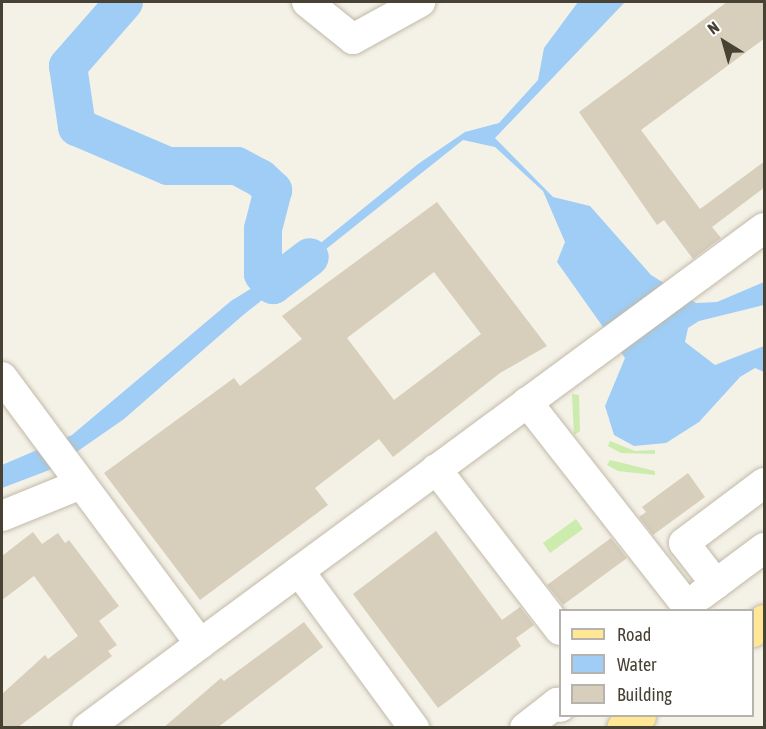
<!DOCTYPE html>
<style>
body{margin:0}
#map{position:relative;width:766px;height:729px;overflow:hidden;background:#f4f1e7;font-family:"Asap Condensed",sans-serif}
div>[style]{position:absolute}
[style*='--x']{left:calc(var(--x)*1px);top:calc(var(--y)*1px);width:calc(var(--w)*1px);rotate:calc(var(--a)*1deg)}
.green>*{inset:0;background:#cbecac}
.water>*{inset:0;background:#9fcdf5}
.river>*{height:38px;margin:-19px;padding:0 19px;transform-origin:19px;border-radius:19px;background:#9fcdf5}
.building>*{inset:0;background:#d7cebb}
.roads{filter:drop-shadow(0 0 2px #c1baa8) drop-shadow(0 0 2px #c1baa8)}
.minor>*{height:30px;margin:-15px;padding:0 15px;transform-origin:15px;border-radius:15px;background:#fff}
.major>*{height:33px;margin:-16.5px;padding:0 16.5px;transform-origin:16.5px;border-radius:16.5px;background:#ffe795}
span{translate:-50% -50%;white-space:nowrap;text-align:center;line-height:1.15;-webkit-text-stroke:5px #fff;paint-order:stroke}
.frame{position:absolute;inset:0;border:3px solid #484235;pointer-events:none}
.legend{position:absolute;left:559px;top:609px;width:195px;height:108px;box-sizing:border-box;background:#fff;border:2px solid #b6b3ae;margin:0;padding:8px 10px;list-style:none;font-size:18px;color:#484235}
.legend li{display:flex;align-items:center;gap:12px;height:30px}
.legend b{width:30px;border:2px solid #b6b3ae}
.north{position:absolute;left:694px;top:12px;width:60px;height:60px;-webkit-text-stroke:4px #fff;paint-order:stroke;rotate:323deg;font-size:16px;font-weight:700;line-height:24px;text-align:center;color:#484235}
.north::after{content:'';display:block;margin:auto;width:21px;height:27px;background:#484235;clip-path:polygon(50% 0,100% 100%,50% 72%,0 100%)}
</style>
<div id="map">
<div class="green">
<div style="clip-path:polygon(572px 394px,579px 395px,580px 431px,574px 435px)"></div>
<div style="clip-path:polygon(610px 441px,635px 451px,655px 450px,655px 454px,621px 453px,608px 446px)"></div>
<div style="clip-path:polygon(610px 460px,655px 471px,655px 475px,618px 471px,607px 465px)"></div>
<div style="clip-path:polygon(576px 519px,583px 529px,550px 553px,543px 543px)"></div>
</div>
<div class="water">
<div style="clip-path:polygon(578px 2px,625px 2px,495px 138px,553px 197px,590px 206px,651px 275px,696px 303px,717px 302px,764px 282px,764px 305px,699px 321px,688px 328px,685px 342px,715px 365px,764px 346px,764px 372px,755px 368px,740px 377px,699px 422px,666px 443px,634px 446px,614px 435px,605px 406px,625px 358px,557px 262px,565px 242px,543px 191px,495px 147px,463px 140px,242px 316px,124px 419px,52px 469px,2px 488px,2px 465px,72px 435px,231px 301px,307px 254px,418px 164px,465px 132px,499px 123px,538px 80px,544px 48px)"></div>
</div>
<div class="river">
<div style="--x:124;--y:2;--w:85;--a:131.2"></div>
<div style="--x:68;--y:66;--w:62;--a:81.6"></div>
<div style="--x:77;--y:127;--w:99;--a:23.2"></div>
<div style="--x:168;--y:166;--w:69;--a:0"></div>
<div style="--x:237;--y:166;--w:26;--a:28"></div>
<div style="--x:260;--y:178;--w:18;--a:43"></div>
<div style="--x:273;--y:190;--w:40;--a:104.4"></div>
<div style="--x:263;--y:229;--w:45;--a:90"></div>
<div style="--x:263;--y:274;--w:15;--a:48"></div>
<div style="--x:273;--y:285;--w:46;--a:-37.1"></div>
</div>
<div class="building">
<div style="clip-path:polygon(727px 2px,765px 2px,765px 38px,641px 130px,700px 209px,765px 161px,765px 187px,712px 227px,721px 238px,693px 259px,664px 220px,657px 225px,579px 112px)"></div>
<div style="clip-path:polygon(evenodd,437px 202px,547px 346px,500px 373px,393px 457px,379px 439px,315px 488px,328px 505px,200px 600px,104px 473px,234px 378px,240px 386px,302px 339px,282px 316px,437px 202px,434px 272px,481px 334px,394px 400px,347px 338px,434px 272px)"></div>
<div style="clip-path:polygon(688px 473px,705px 497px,653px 535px,639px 517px,646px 512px,642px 507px)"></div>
<div style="clip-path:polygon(436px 531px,502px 620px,520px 607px,534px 625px,516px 638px,521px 646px,438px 708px,353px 594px)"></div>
<div style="clip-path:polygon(33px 532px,42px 544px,58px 533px,65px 543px,69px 540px,119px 606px,99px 621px,117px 645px,108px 651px,112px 656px,17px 728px,2px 728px,2px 694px,45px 655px,48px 659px,78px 636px,34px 576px,2px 600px,2px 556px)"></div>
<div style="clip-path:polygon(611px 538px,627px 558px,563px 605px,547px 585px)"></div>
<div style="clip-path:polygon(304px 622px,323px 647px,217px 728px,163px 728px,221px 678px,224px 681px)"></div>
</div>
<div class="roads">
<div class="minor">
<div style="--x:307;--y:2;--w:59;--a:38.8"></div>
<div style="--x:353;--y:39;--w:77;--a:-28.9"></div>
<div style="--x:2;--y:377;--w:332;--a:53.4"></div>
<div style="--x:200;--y:644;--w:701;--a:-36.41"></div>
<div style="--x:527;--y:402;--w:264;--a:51.9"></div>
<div style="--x:436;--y:469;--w:203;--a:52.4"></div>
<div style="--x:2;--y:516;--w:85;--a:-22.1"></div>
<div style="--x:299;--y:571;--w:195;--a:53.8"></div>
<div style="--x:716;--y:584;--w:52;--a:-128"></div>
<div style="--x:684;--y:543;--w:100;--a:-36.9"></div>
<div style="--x:701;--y:595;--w:79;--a:-36.7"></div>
<div style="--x:87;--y:728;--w:141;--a:-36.6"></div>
<div style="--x:525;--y:728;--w:41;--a:-38"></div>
<div style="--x:557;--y:703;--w:5;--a:53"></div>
</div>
<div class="major">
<div style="--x:752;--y:630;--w:15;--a:-37"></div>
<div style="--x:623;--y:728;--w:20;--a:-37"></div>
</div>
</div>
<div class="frame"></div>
<ul class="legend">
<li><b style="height:8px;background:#ffe795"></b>Road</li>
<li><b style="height:16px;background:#9fcdf5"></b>Water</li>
<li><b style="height:16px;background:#d7cebb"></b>Building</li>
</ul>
<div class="north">N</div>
</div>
